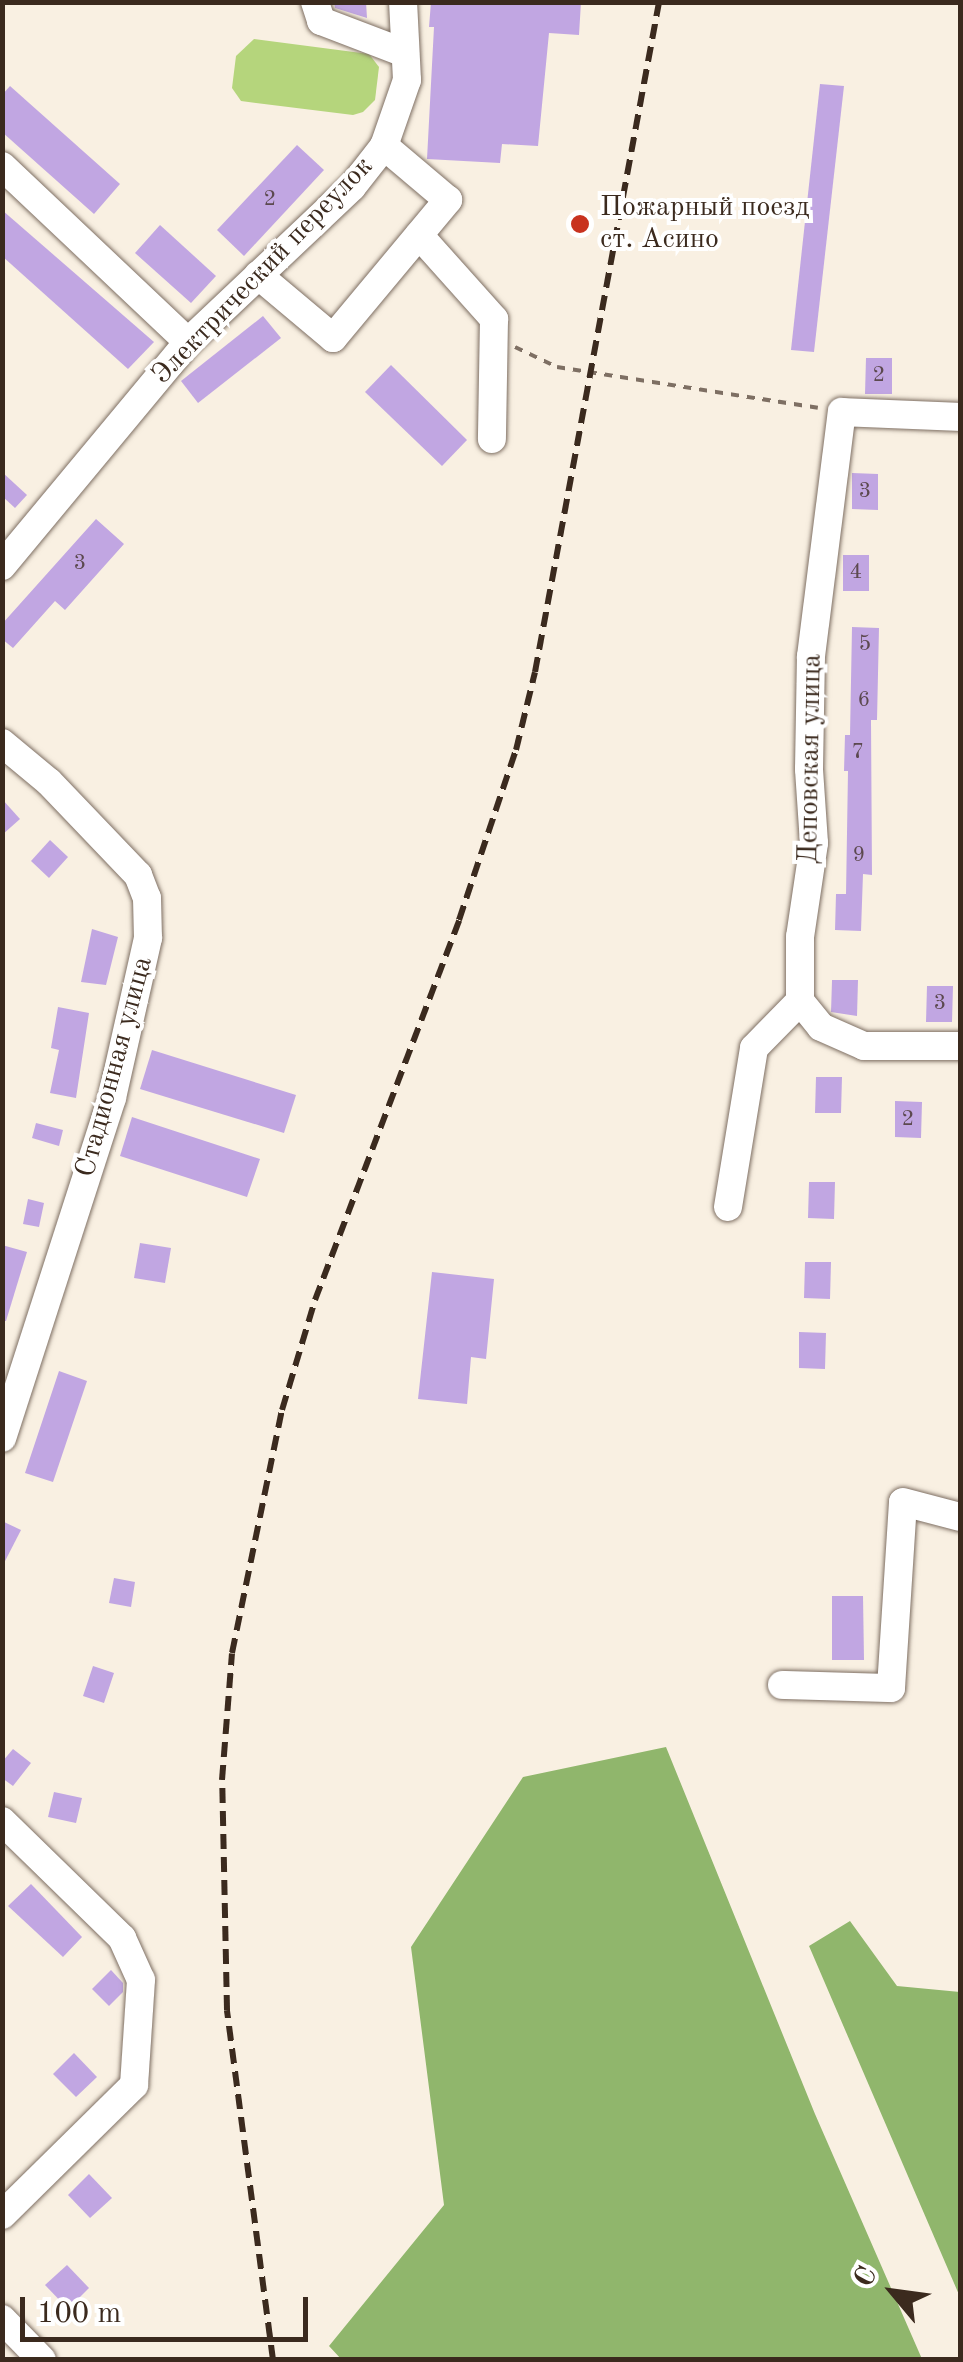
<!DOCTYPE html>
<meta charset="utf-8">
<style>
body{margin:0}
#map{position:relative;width:963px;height:2362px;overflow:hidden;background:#f9f0e2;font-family:"Old Standard TT",serif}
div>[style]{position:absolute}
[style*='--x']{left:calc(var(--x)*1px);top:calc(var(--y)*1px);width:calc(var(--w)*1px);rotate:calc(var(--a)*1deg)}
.green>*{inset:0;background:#b5d57c}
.forest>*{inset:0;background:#90b66c}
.building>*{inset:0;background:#c1a6e2}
.path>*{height:4px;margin-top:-2px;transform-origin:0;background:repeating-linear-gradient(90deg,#7e6f63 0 8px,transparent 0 16px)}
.roads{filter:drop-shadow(0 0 2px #7e6f63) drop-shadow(0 0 2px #7e6f63)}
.minor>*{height:28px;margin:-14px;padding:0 14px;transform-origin:14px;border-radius:14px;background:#fff}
.rail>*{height:6px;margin-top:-3px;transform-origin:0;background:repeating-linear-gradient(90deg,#3b2a1e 0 15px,transparent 0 23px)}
.dots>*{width:28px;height:28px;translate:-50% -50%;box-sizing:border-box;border:5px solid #fff;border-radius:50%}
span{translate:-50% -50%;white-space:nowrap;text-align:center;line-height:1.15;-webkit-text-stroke:8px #fff;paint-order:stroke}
.number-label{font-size:22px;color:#5c494f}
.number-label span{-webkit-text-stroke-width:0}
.poi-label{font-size:28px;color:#3b2a1e}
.left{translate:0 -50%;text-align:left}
.street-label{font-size:28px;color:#3b2a1e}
.frame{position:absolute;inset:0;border:5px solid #3b2a1e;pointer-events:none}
.north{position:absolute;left:843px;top:2242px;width:100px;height:100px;-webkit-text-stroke:8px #fff;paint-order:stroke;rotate:299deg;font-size:28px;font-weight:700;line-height:40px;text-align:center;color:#3b2a1e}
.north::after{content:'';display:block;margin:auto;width:35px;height:45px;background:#3b2a1e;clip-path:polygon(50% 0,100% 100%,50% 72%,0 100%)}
.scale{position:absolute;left:20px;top:2297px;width:288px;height:45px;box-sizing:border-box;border:5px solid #3b2a1e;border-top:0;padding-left:12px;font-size:30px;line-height:35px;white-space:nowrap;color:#3b2a1e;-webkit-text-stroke:8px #fff;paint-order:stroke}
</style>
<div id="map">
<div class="green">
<div style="clip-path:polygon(254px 39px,369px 54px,379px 67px,375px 100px,363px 112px,353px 115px,241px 101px,232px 88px,236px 56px)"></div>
</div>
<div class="forest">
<div style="clip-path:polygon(666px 1747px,815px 2114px,922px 2359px,341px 2359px,329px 2346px,444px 2205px,411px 1947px,523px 1777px)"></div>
<div style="clip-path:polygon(850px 1921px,897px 1986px,960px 1992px,960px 2297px,809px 1946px)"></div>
</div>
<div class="building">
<div style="clip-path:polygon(334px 2px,366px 2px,367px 18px,335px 8px)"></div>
<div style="clip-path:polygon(431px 2px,581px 2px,579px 35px,549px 33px,538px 146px,502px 144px,500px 163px,427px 159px,434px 27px,429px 27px)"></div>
<div style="clip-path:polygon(820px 84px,844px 86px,814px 352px,791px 350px)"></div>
<div style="clip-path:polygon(10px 86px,120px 184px,94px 214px,2px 132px,2px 95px)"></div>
<div style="clip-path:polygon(297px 145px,324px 170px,244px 256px,217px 230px)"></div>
<div style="clip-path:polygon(2px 210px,154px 342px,128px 369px,2px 256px)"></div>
<div style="clip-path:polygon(160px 225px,216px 276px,191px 303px,135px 253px)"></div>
<div style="clip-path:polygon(263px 316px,281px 338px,198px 403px,181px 381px)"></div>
<div style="clip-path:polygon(866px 358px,892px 358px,892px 394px,865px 394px)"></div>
<div style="clip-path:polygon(391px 365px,467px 440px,442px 466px,365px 392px)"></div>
<div style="clip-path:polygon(2px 472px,27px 495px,15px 508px,2px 496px)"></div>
<div style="clip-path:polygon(852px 473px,878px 474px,878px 510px,852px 509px)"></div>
<div style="clip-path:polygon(96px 519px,124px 544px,65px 610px,55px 601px,13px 648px,2px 639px,2px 624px)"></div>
<div style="clip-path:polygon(843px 555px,869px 555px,869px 591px,843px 591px)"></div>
<div style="clip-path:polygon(852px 627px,879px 628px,877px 720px,871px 720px,872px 875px,863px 874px,861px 931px,835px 930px,836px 894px,846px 894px,848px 771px,844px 771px,845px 735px,850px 735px)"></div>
<div style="clip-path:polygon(2px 799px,20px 819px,2px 835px)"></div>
<div style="clip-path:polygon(50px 840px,68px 857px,49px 878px,31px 861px)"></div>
<div style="clip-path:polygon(92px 929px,118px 937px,106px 985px,81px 982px)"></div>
<div style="clip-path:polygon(832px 980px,858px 980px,857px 1016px,831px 1012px)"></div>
<div style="clip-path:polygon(927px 986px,953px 986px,952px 1022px,926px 1022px)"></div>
<div style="clip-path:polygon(58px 1007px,89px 1013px,76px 1098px,50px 1093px,59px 1050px,51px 1048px)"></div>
<div style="clip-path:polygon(152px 1050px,296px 1095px,284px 1133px,140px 1089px)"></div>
<div style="clip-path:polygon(816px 1077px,842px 1077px,841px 1113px,815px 1113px)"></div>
<div style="clip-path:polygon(895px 1101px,922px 1102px,921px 1138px,895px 1137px)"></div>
<div style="clip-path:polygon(132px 1117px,260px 1159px,247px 1197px,120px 1156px)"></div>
<div style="clip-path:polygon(36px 1123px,63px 1130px,59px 1146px,32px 1138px)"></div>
<div style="clip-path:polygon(809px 1182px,835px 1182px,834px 1219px,808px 1218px)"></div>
<div style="clip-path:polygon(28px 1199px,44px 1203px,39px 1227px,23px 1224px)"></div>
<div style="clip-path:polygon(140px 1243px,171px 1248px,165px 1283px,134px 1278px)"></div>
<div style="clip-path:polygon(2px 1245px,27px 1252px,6px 1321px,2px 1321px)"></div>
<div style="clip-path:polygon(805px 1262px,831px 1262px,830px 1299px,804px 1298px)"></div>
<div style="clip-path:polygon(432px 1272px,494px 1279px,486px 1359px,471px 1357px,467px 1404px,418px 1399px)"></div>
<div style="clip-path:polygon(799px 1332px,826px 1333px,825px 1369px,799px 1368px)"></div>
<div style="clip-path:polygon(59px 1371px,87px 1381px,53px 1482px,25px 1473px)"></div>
<div style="clip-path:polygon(2px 1521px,21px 1530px,2px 1567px)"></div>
<div style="clip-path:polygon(114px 1578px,135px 1582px,131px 1607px,109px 1603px)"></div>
<div style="clip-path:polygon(832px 1596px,863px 1596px,864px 1660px,832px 1660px)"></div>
<div style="clip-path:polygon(93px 1666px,114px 1673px,104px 1703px,83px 1696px)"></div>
<div style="clip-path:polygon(13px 1749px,31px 1763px,13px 1786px,2px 1778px,2px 1762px)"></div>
<div style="clip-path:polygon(54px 1792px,82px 1798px,76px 1823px,48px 1817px)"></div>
<div style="clip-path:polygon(31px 1884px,82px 1937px,63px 1957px,8px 1906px)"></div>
<div style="clip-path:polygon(111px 1970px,123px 1983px,123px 1992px,109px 2006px,92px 1989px)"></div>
<div style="clip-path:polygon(74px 2053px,97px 2077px,76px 2097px,53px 2074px)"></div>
<div style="clip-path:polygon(89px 2174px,112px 2198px,90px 2218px,68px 2195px)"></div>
<div style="clip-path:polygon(67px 2265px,89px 2288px,68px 2309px,45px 2285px)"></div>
</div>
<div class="path">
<div style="--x:515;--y:347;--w:47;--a:25.5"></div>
<div style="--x:557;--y:367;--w:264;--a:8.9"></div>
</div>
<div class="roads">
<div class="minor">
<div style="--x:315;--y:2;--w:20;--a:72"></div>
<div style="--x:321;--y:21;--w:90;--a:20.9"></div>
<div style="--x:2;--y:166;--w:256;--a:43.4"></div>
<div style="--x:419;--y:235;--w:113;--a:48.2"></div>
<div style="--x:494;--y:319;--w:120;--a:91"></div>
<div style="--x:258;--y:275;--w:98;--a:40"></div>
<div style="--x:333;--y:338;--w:180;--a:-50.2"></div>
<div style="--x:448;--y:200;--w:84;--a:-139.8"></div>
<div style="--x:2;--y:566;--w:291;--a:-50.3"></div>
<div style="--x:188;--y:342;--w:226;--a:-43.4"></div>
<div style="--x:352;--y:187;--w:52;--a:-52"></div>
<div style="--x:384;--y:146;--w:70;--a:-70.8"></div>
<div style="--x:407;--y:80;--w:78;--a:-92.9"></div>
<div style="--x:2;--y:743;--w:61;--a:39.7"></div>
<div style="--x:49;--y:782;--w:129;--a:46.3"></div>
<div style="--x:138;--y:875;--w:25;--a:69"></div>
<div style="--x:147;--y:898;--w:40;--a:88.6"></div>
<div style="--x:148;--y:938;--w:164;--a:102.7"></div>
<div style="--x:112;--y:1098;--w:357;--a:107.9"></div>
<div style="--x:800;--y:1001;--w:33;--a:51"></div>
<div style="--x:821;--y:1027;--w:47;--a:23.8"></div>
<div style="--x:864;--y:1046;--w:96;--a:0"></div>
<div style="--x:728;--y:1207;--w:161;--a:-80.7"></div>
<div style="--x:754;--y:1048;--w:66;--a:-45.6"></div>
<div style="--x:800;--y:1001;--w:64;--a:-90"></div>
<div style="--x:800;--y:937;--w:95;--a:-81.5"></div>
<div style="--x:814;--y:843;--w:74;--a:-93.9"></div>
<div style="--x:809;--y:769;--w:113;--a:-89"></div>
<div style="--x:811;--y:656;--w:246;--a:-82.8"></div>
<div style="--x:842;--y:412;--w:118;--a:2.4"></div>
<div style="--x:782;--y:1685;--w:109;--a:1.6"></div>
<div style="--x:891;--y:1688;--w:186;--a:-86.3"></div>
<div style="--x:903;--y:1502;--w:59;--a:14.7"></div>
<div style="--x:2;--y:1821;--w:168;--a:44.3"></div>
<div style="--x:122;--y:1938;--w:46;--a:65.7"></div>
<div style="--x:141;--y:1980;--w:105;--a:93.8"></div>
<div style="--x:134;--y:2085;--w:185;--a:135.4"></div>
<div style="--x:2;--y:2319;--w:57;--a:45.7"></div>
</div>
</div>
<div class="rail">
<div style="--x:273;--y:2360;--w:353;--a:-97.5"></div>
<div style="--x:227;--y:2010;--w:230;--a:-91.2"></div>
<div style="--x:222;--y:1780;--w:127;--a:-85.5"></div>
<div style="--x:232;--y:1653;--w:248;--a:-78.4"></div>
<div style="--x:282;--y:1410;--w:115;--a:-73.3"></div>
<div style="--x:315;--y:1300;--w:406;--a:-69.2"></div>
<div style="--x:459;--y:920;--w:179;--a:-71.5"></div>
<div style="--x:516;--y:750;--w:80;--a:-76.3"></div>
<div style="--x:535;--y:672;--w:681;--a:-79.51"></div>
</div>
<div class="dots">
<div style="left:580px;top:224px;background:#c8321e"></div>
</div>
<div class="number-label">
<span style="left:270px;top:200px">2</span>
<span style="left:879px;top:376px">2</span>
<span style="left:865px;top:492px">3</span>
<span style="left:80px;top:564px">3</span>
<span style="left:856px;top:573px">4</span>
<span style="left:865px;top:645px">5</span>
<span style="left:864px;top:701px">6</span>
<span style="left:858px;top:753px">7</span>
<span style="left:859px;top:856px">9</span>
<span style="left:940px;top:1004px">3</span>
<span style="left:908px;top:1120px">2</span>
</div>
<div class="poi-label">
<span class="left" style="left:600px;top:224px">Пожарный поезд<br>ст. Асино</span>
</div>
<div class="street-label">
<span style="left:263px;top:271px;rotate:-46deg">Электрический переулок</span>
<span style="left:811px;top:759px;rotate:-89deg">Деповская улица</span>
<span style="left:115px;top:1067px;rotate:-75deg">Стадионная улица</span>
</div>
<div class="frame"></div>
<div class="north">С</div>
<div class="scale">100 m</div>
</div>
